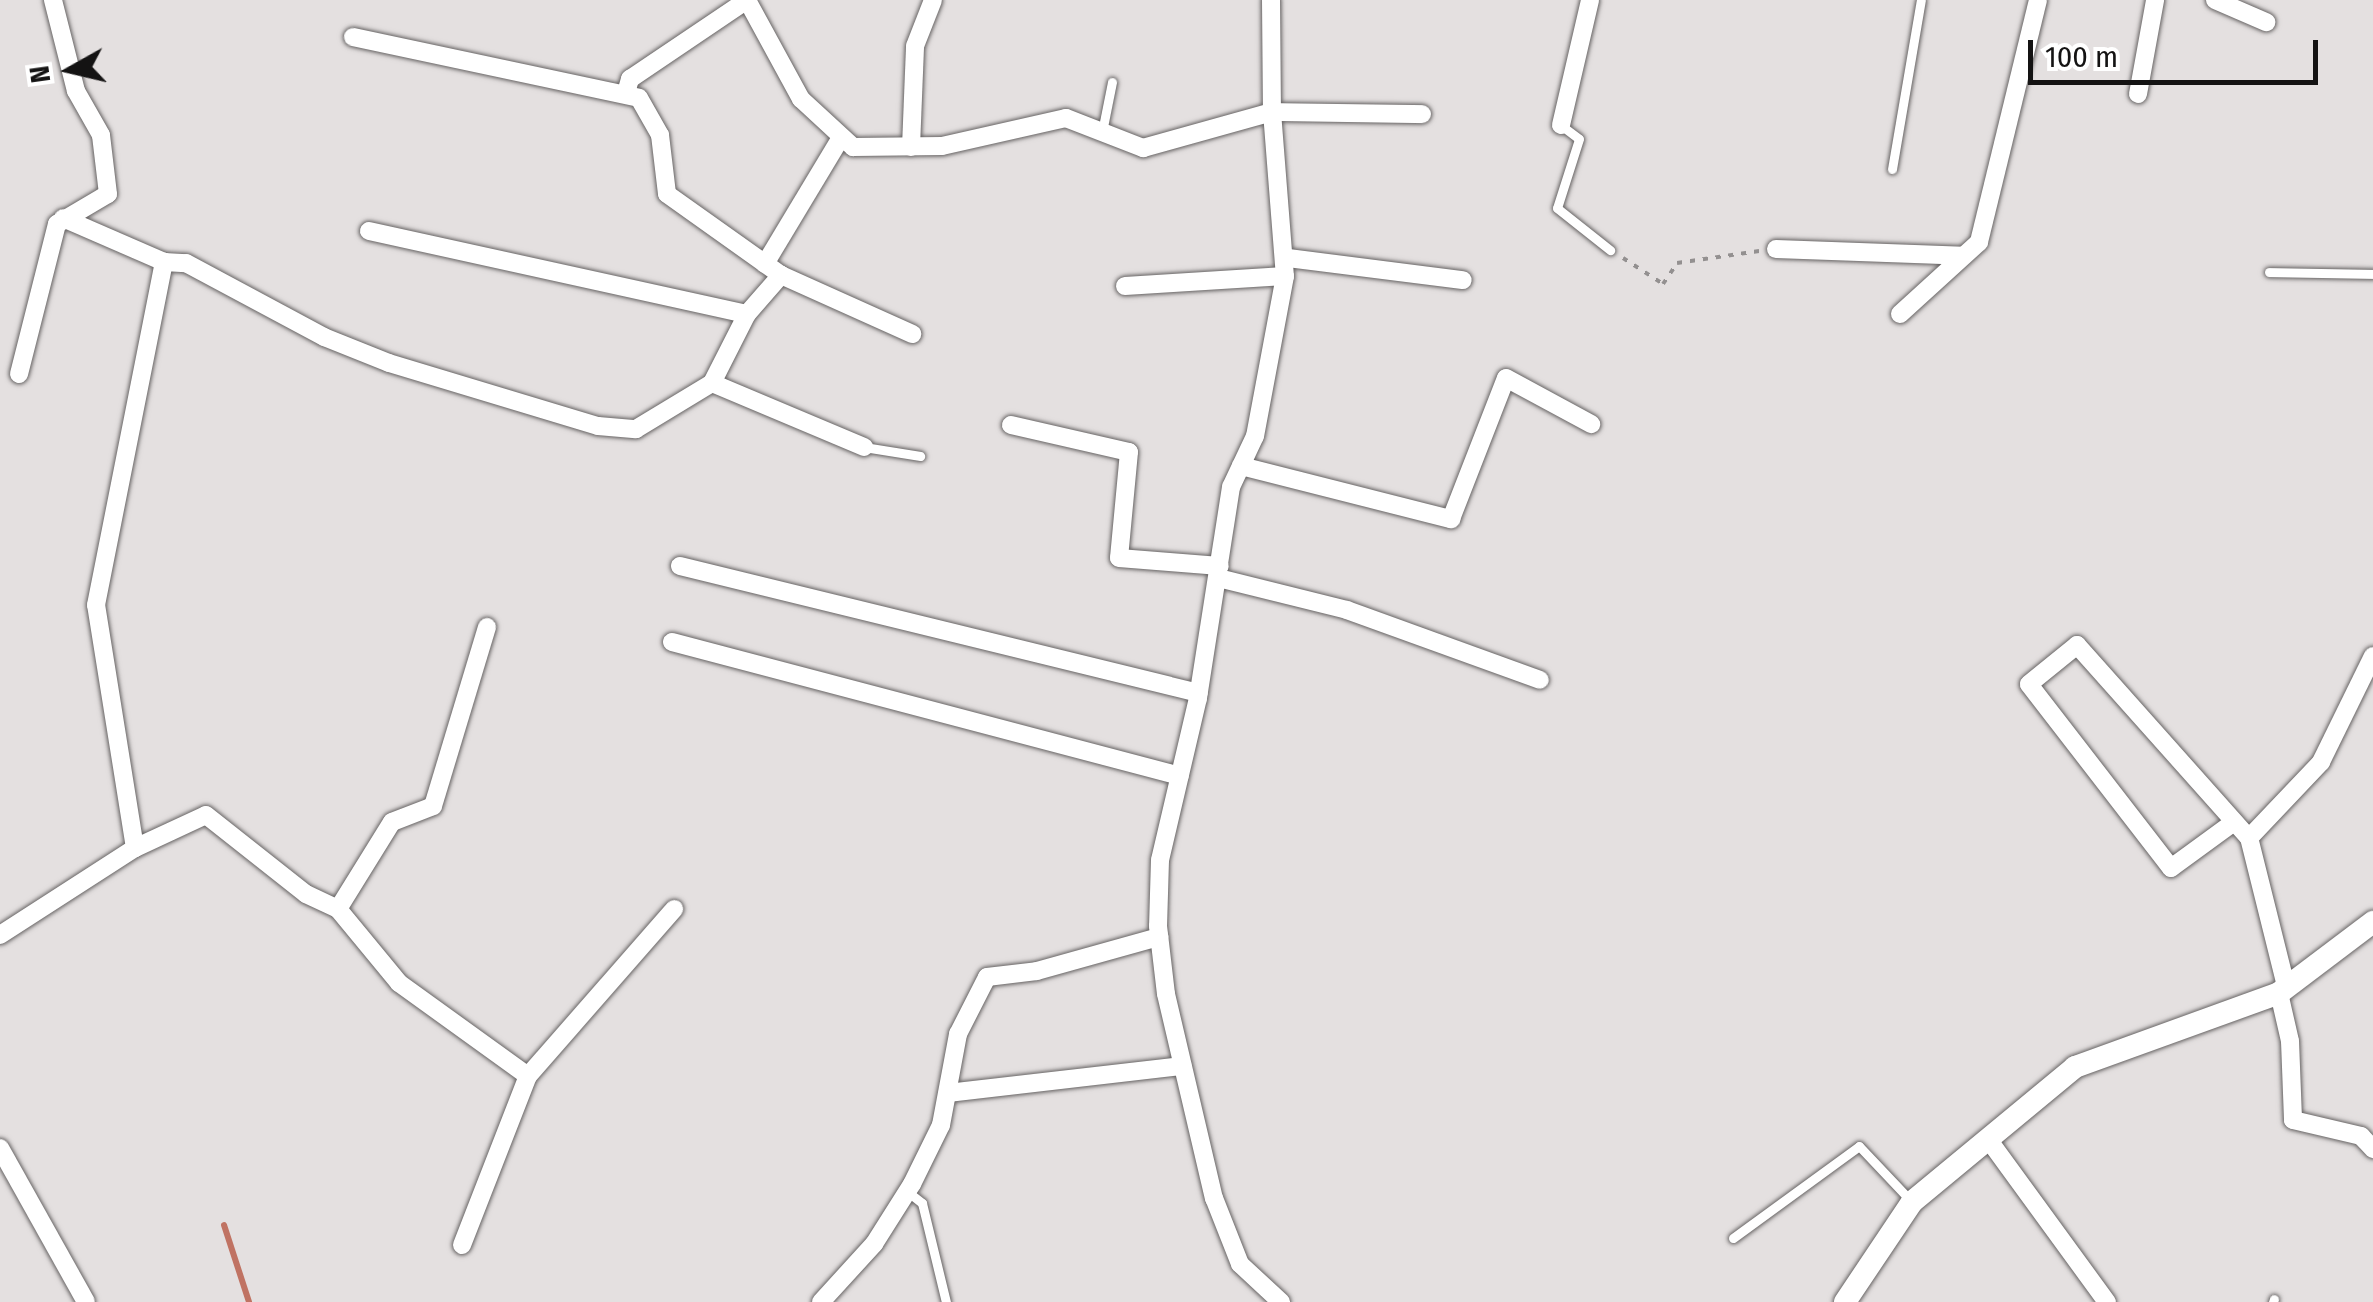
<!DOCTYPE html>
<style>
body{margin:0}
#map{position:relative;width:2373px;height:1302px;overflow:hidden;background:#e4e0e0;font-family:"Fira Sans Condensed",sans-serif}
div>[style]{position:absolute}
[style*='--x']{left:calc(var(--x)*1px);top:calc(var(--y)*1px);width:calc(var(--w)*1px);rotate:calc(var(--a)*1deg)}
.stream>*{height:6px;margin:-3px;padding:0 3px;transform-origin:3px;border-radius:3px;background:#c07363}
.path>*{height:4px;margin-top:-2px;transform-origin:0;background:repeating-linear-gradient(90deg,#939090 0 5px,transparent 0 13px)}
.roads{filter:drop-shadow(0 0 2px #666363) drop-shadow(0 0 2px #666363)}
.service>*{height:9px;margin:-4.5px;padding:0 4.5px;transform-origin:4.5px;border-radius:4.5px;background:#fff}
.minor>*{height:18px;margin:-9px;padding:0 9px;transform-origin:9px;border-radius:9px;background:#fff}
.tertiary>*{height:22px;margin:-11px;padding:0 11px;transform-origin:11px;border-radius:11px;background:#fff}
span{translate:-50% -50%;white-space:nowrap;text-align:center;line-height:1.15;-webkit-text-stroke:8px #fff;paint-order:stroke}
.north{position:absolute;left:20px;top:20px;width:100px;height:100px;-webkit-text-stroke:8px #fff;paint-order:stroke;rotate:262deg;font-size:28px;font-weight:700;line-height:40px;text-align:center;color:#141313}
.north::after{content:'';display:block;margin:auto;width:35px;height:45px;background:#141313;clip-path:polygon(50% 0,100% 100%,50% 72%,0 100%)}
.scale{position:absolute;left:2028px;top:40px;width:290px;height:45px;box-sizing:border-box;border:5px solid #141313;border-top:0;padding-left:12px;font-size:30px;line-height:35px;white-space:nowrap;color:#141313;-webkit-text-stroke:8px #fff;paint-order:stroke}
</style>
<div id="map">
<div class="stream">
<div style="--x:224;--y:1225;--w:81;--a:72"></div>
</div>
<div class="path">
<div style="--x:1623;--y:258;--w:48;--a:33"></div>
<div style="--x:1663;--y:284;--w:25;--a:-56"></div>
<div style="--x:1677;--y:263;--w:83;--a:-8.3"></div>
</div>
<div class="roads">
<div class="service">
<div style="--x:1562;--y:126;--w:21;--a:37"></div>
<div style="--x:1579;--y:139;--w:72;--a:107.7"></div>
<div style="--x:1557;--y:208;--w:68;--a:38.4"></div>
<div style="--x:1102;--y:132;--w:51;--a:-78.7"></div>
<div style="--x:1892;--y:169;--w:171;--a:-80.3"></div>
<div style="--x:2269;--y:272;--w:104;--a:1.1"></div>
<div style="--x:864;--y:447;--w:57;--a:9.1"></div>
<div style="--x:908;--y:1192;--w:18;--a:38"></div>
<div style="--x:922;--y:1203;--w:102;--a:76.4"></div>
<div style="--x:1733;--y:1238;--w:156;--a:-36.1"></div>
<div style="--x:1859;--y:1146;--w:74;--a:46.6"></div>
<div style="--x:2273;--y:1302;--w:3;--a:-72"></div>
</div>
<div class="minor">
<div style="--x:747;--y:0;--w:113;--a:61.4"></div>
<div style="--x:801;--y:99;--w:71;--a:42.7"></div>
<div style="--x:853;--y:147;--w:89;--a:-0.6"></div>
<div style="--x:942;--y:146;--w:127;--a:-12.7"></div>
<div style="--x:1066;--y:118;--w:83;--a:21.3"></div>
<div style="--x:1143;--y:148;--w:134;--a:-15.6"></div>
<div style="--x:1272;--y:112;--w:165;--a:85.5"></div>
<div style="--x:1285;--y:276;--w:163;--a:100.6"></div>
<div style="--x:1255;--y:436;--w:56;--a:115.2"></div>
<div style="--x:1231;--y:487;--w:214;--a:98.9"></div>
<div style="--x:1198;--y:698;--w:166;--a:103.2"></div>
<div style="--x:1160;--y:860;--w:66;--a:91.7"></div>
<div style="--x:1158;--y:926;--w:68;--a:83.3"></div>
<div style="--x:1166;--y:994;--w:210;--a:76.8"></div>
<div style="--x:1214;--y:1198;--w:71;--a:68.5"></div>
<div style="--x:1240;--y:1264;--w:56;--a:42.8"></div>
<div style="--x:1271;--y:0;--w:112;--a:89.5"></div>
<div style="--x:1272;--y:112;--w:150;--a:0.8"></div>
<div style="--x:2215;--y:0;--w:56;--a:23.3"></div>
<div style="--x:353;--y:37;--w:292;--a:12"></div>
<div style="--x:639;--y:98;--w:43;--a:60.4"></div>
<div style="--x:660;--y:135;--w:59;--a:83.2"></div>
<div style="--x:667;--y:194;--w:140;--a:35.4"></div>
<div style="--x:781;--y:275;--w:144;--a:24.2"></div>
<div style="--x:626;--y:93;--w:15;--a:-74"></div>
<div style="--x:630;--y:79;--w:141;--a:-34"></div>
<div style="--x:2138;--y:94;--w:96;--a:-79.7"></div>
<div style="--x:1561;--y:125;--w:128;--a:-76.9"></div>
<div style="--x:911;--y:147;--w:101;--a:-87.7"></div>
<div style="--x:915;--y:46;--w:49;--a:-68.6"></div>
<div style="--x:369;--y:231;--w:387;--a:12.4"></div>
<div style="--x:747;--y:314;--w:52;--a:-48.9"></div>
<div style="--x:1776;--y:249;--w:187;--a:2.1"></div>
<div style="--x:1288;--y:258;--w:176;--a:7.2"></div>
<div style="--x:164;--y:262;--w:22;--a:3"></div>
<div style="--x:186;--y:263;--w:157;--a:28.2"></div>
<div style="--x:324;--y:337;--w:70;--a:21.8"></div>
<div style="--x:389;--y:363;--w:218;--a:16.8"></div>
<div style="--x:598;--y:426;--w:38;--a:5"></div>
<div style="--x:636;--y:429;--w:89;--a:-31.2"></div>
<div style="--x:765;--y:264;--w:146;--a:-59"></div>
<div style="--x:1125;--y:286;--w:160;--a:-3.6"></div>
<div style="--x:747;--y:314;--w:77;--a:116.9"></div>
<div style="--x:712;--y:383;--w:165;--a:22.8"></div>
<div style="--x:1900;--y:314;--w:107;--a:-42.3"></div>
<div style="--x:1979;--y:242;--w:249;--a:-76.3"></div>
<div style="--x:19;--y:374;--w:155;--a:-75.8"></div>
<div style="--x:57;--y:224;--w:59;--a:-30.5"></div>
<div style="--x:108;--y:194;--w:59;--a:-96.8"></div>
<div style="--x:101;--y:135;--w:51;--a:-119.6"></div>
<div style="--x:76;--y:91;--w:94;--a:-104.2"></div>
<div style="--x:1011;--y:425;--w:121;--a:12.9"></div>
<div style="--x:1129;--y:452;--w:106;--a:95.4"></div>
<div style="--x:1119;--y:558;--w:101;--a:4.5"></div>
<div style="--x:1241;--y:466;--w:217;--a:14.2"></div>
<div style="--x:1451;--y:519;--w:151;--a:-68.7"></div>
<div style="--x:1506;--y:378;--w:97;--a:28.4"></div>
<div style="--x:680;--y:566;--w:534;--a:13.75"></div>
<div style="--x:1218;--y:578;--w:133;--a:13.9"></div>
<div style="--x:1347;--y:610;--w:205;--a:19.9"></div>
<div style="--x:672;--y:642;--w:525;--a:14.78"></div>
<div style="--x:2234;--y:822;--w:78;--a:143.9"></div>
<div style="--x:2171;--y:868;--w:232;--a:-127.7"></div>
<div style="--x:2029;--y:684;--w:62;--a:-39.1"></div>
<div style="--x:2077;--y:645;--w:259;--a:48.3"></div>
<div style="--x:135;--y:848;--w:78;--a:-24.9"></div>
<div style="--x:206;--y:815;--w:127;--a:38.3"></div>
<div style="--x:306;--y:894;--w:35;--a:25"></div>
<div style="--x:338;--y:909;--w:96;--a:50.5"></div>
<div style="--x:399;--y:983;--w:159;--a:35.8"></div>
<div style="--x:338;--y:909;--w:102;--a:-58.2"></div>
<div style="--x:392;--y:822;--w:44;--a:-21.3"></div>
<div style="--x:433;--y:806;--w:187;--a:-73.2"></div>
<div style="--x:0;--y:935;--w:161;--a:-32.8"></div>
<div style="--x:135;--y:848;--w:246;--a:-99.1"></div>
<div style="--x:96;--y:605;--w:350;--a:-78.8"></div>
<div style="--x:164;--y:262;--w:110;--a:-156.5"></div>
<div style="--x:2286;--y:986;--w:153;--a:-104"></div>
<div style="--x:2249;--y:838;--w:105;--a:-46.5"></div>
<div style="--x:2321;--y:762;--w:118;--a:-63.9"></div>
<div style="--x:2279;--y:993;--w:49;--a:77.1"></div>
<div style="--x:2290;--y:1041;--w:79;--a:87.8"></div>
<div style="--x:2293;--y:1120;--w:70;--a:13.2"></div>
<div style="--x:2361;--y:1136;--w:18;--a:47"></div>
<div style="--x:948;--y:1093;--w:236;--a:-6.6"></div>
<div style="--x:1988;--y:1139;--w:202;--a:53.9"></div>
<div style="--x:0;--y:1148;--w:176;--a:60.8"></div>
<div style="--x:462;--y:1245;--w:181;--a:-68.7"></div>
<div style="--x:528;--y:1076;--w:222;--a:-48.8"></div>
<div style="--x:821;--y:1302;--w:79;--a:-47.6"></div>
<div style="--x:874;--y:1244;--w:71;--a:-57.7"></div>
<div style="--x:912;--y:1184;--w:66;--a:-63.8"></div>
<div style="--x:941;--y:1125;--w:93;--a:-79.4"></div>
<div style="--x:958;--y:1034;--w:64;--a:-63"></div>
<div style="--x:987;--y:977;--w:50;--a:-6.8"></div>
<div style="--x:1037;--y:971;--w:127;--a:-15.6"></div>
</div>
<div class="tertiary">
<div style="--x:1845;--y:1302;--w:120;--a:-56.2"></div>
<div style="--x:1912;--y:1202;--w:212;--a:-39.6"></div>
<div style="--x:2075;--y:1067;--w:217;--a:-19.9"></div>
<div style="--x:2279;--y:993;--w:118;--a:-37.1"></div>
</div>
</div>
<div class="north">N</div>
<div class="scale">100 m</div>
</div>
